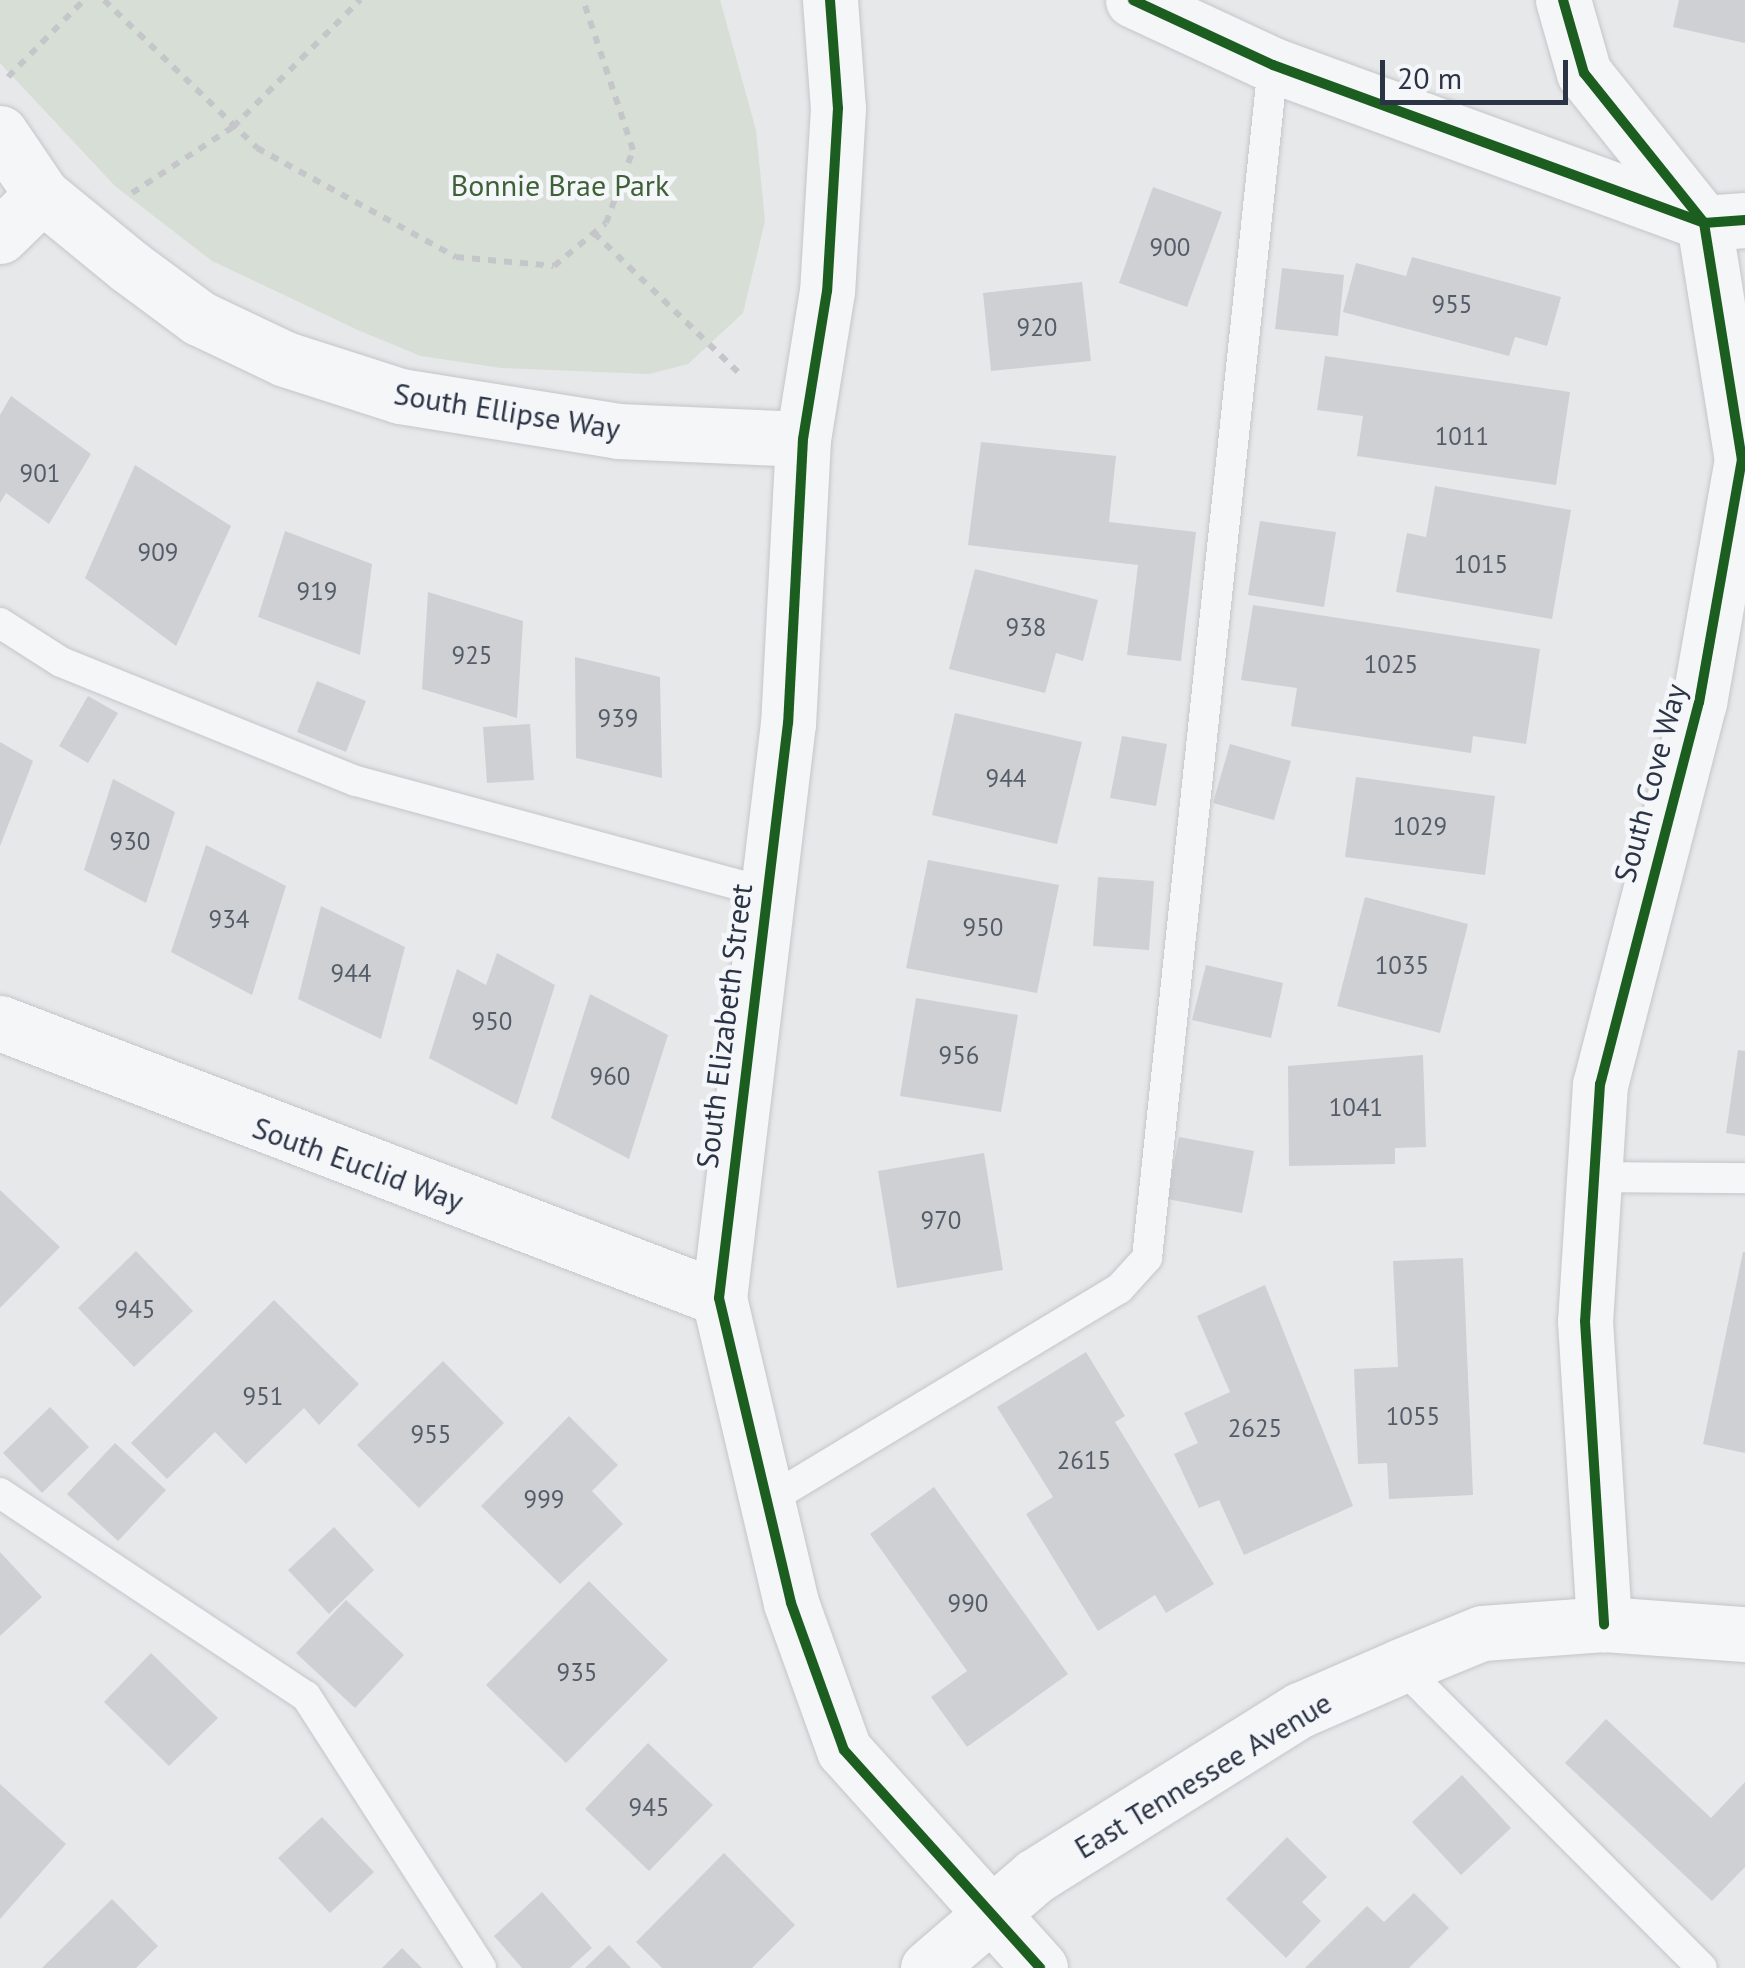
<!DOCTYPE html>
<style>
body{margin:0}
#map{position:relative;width:1745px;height:1968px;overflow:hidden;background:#e6e8ea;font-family:"PT Sans",sans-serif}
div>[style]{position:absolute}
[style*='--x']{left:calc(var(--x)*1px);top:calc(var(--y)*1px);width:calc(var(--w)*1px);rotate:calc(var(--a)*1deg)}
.green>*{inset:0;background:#d6ded6}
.building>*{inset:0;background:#ced0d3}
.path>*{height:6px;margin-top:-3px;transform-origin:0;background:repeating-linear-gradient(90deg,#c5c6ca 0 8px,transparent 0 16px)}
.roads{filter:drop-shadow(0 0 2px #c4c6c8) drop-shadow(0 0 2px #c4c6c8)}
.service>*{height:30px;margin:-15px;padding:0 15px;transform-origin:15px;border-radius:15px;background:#f5f6f7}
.minor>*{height:55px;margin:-27.5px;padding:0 27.5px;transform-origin:27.5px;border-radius:27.5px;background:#f5f6f7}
.tertiary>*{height:55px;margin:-27.5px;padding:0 27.5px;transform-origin:27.5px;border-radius:27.5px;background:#f5f6f7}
.cycleway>*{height:10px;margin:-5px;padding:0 5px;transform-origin:5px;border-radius:5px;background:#1b5e20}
span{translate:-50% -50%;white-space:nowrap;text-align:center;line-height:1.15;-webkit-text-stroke:9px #f4f6f9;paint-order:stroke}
.number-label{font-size:25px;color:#545c69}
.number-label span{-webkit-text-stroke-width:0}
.park-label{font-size:30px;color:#3f6138}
.street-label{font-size:30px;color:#2b3445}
.scale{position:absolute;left:1380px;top:60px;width:188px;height:45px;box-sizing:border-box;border:5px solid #2b3445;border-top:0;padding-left:12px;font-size:30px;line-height:35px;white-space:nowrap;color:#2b3445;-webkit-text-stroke:8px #f4f6f9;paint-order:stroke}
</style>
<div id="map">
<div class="green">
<div style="clip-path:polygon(0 0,720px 0,756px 130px,765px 221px,743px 313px,688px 364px,649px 374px,501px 368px,421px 356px,360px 331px,212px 261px,115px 186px,0 63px)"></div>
</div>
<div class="building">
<div style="clip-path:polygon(1679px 0,1745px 0,1745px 43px,1673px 27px)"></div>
<div style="clip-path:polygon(1153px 187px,1222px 212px,1187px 307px,1119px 283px)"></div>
<div style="clip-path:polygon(1412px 257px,1561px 297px,1547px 346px,1515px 337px,1509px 356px,1343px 312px,1356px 263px,1406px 276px)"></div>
<div style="clip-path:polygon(1282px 268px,1344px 275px,1338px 336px,1275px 329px)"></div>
<div style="clip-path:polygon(1082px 282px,1091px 361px,991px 371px,983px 293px)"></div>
<div style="clip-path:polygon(1325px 356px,1570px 392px,1556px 485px,1357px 456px,1363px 416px,1317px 410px)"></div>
<div style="clip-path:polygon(11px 396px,91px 454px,49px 524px,6px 493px,0 503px,0 415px)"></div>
<div style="clip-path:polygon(981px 442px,1116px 456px,1109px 522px,1196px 532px,1181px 661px,1127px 655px,1138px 565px,968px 545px)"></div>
<div style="clip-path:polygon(135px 465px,231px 526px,176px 646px,85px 578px)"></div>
<div style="clip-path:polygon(1435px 486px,1571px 510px,1552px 619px,1396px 592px,1407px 533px,1426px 537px)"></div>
<div style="clip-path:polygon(1260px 521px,1336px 532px,1324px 607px,1248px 595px)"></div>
<div style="clip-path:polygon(285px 531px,372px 564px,360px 655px,258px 617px)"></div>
<div style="clip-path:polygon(975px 569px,1098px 600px,1083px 661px,1056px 653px,1045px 693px,949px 669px)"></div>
<div style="clip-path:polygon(428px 592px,523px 621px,517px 718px,422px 689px)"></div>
<div style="clip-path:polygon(1253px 605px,1540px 649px,1526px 744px,1473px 736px,1471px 753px,1291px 726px,1297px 688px,1241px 680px)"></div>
<div style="clip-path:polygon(575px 657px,660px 677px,662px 778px,576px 758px)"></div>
<div style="clip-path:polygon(317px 681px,366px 701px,346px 752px,297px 732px)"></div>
<div style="clip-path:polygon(88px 696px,118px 713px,88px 763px,59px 746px)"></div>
<div style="clip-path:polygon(955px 713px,1082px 742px,1057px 844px,932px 815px)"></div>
<div style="clip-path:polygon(530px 724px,534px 780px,487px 783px,483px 727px)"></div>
<div style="clip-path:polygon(1122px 736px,1167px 744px,1156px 806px,1110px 798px)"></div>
<div style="clip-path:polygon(0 742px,33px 761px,0 846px)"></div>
<div style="clip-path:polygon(1230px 744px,1291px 761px,1274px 820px,1213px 803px)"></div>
<div style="clip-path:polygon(1356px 777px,1495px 796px,1485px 875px,1345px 857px)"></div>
<div style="clip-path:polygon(113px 779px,175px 812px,146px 903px,84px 870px)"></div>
<div style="clip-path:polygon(206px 845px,286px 886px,252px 995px,171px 952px)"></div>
<div style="clip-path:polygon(928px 860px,1059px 885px,1037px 993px,906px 968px)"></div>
<div style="clip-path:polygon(1098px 877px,1154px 881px,1149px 950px,1093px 946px)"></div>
<div style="clip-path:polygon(1365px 897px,1468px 924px,1440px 1033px,1337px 1006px)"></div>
<div style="clip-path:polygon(321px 906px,405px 947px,381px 1039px,298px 999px)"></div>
<div style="clip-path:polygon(497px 953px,555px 985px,517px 1105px,429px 1058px,457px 969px,486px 985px)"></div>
<div style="clip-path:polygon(1206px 965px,1283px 983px,1271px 1038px,1192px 1020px)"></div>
<div style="clip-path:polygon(590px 994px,668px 1035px,629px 1159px,551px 1118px)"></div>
<div style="clip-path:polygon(916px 998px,1018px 1015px,1001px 1112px,900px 1096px)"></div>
<div style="clip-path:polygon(1738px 1050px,1745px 1051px,1745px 1136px,1726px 1133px)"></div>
<div style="clip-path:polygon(1423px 1055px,1426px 1147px,1395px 1148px,1395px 1164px,1289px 1166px,1288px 1066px)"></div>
<div style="clip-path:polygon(1179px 1137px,1254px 1151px,1242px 1213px,1167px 1199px)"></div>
<div style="clip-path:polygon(984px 1153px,1003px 1270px,897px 1288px,878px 1171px)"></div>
<div style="clip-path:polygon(0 1190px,60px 1247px,0 1308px)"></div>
<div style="clip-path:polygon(136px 1251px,193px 1311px,134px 1367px,78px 1308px)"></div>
<div style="clip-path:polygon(1743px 1252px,1745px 1252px,1745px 1453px,1703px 1444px)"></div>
<div style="clip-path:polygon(1463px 1258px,1473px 1495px,1389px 1499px,1387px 1463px,1358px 1464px,1354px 1369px,1398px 1367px,1393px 1261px)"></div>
<div style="clip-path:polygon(1265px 1285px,1353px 1506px,1244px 1555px,1219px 1500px,1199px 1508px,1174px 1454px,1198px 1443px,1184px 1413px,1230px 1392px,1197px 1316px)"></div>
<div style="clip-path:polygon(274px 1300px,359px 1384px,319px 1425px,304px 1408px,246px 1464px,215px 1432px,167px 1479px,131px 1443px)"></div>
<div style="clip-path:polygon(1086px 1352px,1125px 1416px,1115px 1422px,1214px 1584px,1166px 1613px,1155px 1595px,1098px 1631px,1026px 1514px,1053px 1497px,997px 1407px)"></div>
<div style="clip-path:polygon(443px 1361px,504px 1423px,419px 1508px,357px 1445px)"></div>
<div style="clip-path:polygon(50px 1407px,89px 1447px,42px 1493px,3px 1453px)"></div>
<div style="clip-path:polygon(569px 1416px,618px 1465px,592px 1491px,623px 1524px,560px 1584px,481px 1506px)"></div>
<div style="clip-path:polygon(115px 1443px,166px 1490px,118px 1541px,67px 1494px)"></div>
<div style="clip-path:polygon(934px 1487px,1068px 1674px,967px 1747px,931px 1697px,967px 1671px,870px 1534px)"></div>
<div style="clip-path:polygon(334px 1527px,374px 1570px,329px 1614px,288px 1570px)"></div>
<div style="clip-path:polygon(0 1552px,42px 1597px,0 1636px)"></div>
<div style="clip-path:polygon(589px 1581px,668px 1660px,566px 1763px,486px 1685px)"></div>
<div style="clip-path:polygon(346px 1600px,404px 1655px,355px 1708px,296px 1653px)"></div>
<div style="clip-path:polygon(151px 1653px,218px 1718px,169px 1766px,104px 1702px)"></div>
<div style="clip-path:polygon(1606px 1719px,1711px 1818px,1745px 1782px,1745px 1867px,1712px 1901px,1565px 1763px)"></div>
<div style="clip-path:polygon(648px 1743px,713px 1805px,649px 1871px,585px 1809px)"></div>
<div style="clip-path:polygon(1462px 1775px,1511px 1828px,1461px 1875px,1412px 1822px)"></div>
<div style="clip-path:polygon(0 1784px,66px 1844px,0 1919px)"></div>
<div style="clip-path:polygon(322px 1817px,374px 1872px,330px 1913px,278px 1858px)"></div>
<div style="clip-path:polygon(1287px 1837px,1327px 1877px,1302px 1902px,1321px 1921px,1286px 1958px,1226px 1899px)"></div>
<div style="clip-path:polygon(724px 1853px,795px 1925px,752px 1968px,662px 1968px,636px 1942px)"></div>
<div style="clip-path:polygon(542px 1892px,592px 1948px,570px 1968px,522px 1968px,494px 1936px)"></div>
<div style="clip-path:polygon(1414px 1893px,1449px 1928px,1409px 1968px,1305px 1968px,1367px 1906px,1384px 1922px)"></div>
<div style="clip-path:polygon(112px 1899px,158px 1946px,136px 1968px,42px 1968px)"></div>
<div style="clip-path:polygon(609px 1945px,631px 1968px,585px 1968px)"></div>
<div style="clip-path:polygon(402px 1948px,422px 1968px,382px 1968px)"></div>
</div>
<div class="path">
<div style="--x:104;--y:0;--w:213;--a:44"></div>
<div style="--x:257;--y:148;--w:227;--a:28.7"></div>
<div style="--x:456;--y:257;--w:98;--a:5.2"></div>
<div style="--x:554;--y:266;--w:67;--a:-39.6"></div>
<div style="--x:606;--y:223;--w:78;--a:-69.7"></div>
<div style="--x:633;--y:150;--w:158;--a:-108.4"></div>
<div style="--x:8;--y:77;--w:108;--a:-45.4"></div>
<div style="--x:132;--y:193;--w:121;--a:-33.2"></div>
<div style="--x:233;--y:127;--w:180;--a:-45"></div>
<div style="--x:594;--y:233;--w:203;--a:44"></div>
</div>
<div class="roads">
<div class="service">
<div style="--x:0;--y:623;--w:72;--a:32.6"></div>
<div style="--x:61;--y:662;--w:318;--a:22"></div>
<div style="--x:356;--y:781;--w:423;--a:15.2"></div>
<div style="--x:1594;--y:1177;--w:151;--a:0.4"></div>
<div style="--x:0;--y:1493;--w:367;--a:33.6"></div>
<div style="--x:306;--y:1696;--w:323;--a:57.2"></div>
<div style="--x:767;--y:1501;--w:411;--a:-31.1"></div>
<div style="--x:1119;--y:1289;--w:42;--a:-47.9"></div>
<div style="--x:1147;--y:1258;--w:1200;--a:-83.97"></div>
<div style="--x:1401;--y:1666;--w:426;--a:45.1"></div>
</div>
<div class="minor">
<div style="--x:830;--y:0;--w:108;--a:85.8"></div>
<div style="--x:838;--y:108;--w:183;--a:93.4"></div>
<div style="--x:827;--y:291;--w:150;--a:99.2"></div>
<div style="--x:803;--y:439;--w:284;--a:93"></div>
<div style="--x:788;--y:723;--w:579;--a:96.84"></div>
<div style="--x:719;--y:1298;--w:313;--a:76.7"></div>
<div style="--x:791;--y:1603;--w:156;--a:70.2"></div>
<div style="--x:844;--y:1750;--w:293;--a:48"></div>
<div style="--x:1563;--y:0;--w:76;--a:74"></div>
<div style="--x:1584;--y:73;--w:192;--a:51.3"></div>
<div style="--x:1704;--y:223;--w:239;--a:80.9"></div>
<div style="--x:1742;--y:459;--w:247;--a:100"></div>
<div style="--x:1699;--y:702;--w:395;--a:104.5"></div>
<div style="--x:1600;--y:1084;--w:237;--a:93.6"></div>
<div style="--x:1585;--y:1321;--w:304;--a:86.4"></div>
<div style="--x:0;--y:133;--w:75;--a:55.9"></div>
<div style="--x:42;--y:195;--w:114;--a:39.3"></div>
<div style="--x:130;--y:267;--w:86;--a:36.5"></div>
<div style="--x:199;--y:318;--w:95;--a:25.5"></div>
<div style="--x:285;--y:359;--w:121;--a:17.8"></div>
<div style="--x:400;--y:396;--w:221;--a:9.1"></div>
<div style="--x:618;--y:431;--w:185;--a:2.5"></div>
<div style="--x:0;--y:236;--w:59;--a:-44.3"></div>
<div style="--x:0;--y:1023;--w:770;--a:20.93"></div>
<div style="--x:928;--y:1968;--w:141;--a:-40.7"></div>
<div style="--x:1035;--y:1876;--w:313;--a:-32.1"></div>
<div style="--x:1300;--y:1710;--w:110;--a:-23.5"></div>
<div style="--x:1401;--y:1666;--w:87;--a:-22.2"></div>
<div style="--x:1482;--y:1633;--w:122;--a:-4.2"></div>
<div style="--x:1604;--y:1624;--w:141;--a:4.1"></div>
</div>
<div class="tertiary">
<div style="--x:1133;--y:0;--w:154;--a:24.9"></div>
<div style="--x:1273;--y:65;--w:459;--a:20.1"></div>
<div style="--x:1704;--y:223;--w:41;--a:-4.2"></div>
</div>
</div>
<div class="cycleway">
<div style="--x:830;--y:0;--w:108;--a:85.8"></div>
<div style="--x:838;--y:108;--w:183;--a:93.4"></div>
<div style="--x:827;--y:291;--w:150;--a:99.2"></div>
<div style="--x:803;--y:439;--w:284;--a:93"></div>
<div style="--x:788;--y:723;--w:579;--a:96.84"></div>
<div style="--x:719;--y:1298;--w:313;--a:76.7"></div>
<div style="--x:791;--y:1603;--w:156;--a:70.2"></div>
<div style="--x:844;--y:1750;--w:293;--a:48"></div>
<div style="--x:1133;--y:0;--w:154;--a:24.9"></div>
<div style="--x:1273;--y:65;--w:459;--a:20.1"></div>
<div style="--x:1704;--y:223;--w:41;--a:-4.2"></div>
<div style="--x:1563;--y:0;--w:76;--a:74"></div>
<div style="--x:1584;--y:73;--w:192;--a:51.3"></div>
<div style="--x:1704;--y:223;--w:239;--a:80.9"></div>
<div style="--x:1742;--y:459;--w:247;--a:100"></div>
<div style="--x:1699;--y:702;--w:395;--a:104.5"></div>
<div style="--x:1600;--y:1084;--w:237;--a:93.6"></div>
<div style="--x:1585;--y:1321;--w:304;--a:86.4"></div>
</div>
<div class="number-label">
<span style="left:1170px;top:247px">900</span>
<span style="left:1452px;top:304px">955</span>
<span style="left:1037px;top:327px">920</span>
<span style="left:1462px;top:436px">1011</span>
<span style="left:40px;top:473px">901</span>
<span style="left:158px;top:552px">909</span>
<span style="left:1481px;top:564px">1015</span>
<span style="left:317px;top:591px">919</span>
<span style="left:1026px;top:627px">938</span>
<span style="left:472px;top:655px">925</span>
<span style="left:1391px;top:664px">1025</span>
<span style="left:618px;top:718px">939</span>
<span style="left:1006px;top:778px">944</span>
<span style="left:1420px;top:826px">1029</span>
<span style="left:130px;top:841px">930</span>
<span style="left:229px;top:919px">934</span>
<span style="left:983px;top:927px">950</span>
<span style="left:1402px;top:965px">1035</span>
<span style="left:351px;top:973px">944</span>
<span style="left:492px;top:1021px">950</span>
<span style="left:959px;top:1055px">956</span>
<span style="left:610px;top:1076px">960</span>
<span style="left:1356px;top:1107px">1041</span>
<span style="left:941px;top:1220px">970</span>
<span style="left:135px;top:1309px">945</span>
<span style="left:263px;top:1396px">951</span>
<span style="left:1413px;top:1416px">1055</span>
<span style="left:1255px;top:1428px">2625</span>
<span style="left:431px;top:1434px">955</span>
<span style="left:1084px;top:1460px">2615</span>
<span style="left:544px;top:1499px">999</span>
<span style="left:968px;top:1603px">990</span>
<span style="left:577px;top:1672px">935</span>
<span style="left:649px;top:1807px">945</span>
</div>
<div class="park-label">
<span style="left:560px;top:185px">Bonnie Brae Park</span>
</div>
<div class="street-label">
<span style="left:507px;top:411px;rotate:9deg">South Ellipse Way</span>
<span style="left:1650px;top:783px;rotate:-75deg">South Cove Way</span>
<span style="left:724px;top:1026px;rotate:-83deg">South Elizabeth Street</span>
<span style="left:358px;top:1164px;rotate:20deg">South Euclid Way</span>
<span style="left:1203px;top:1775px;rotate:-31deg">East Tennessee Avenue</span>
</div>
<div class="scale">20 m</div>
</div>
